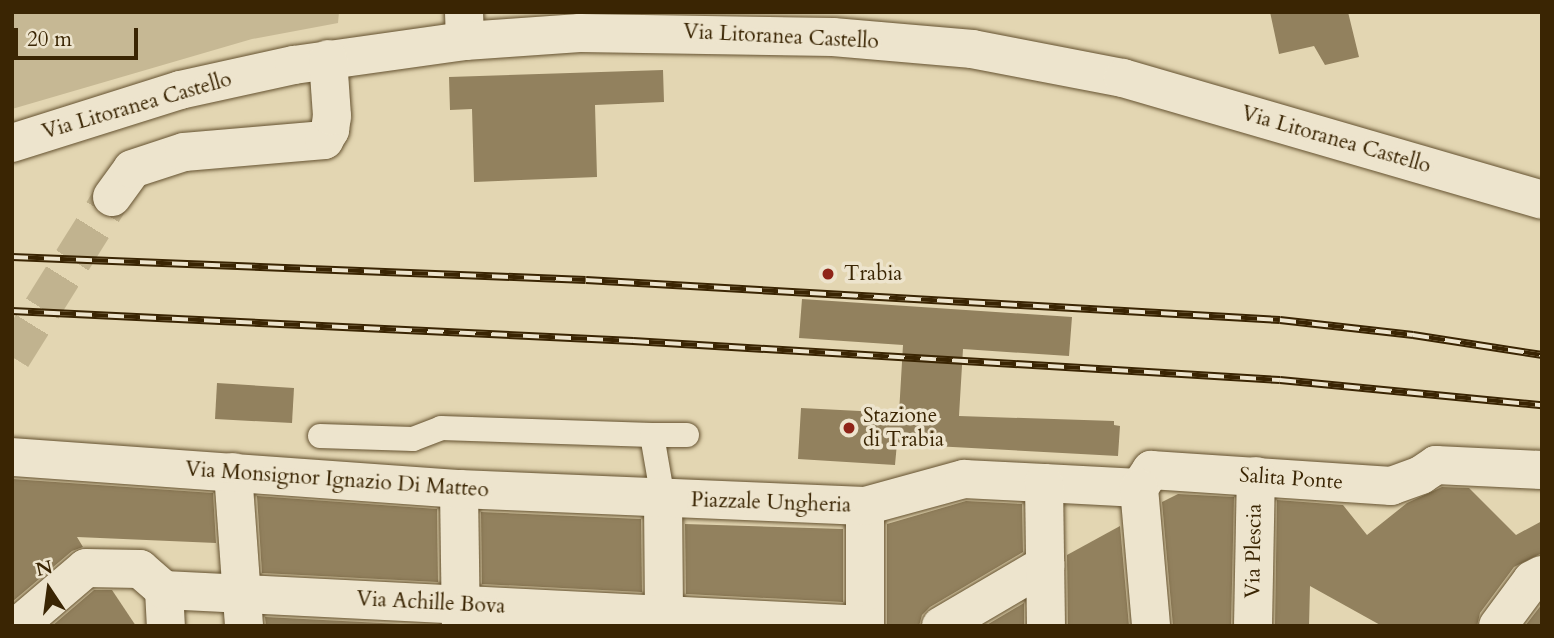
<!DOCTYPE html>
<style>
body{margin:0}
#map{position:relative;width:1554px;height:638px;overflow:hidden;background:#e3d6b2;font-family:Cardo,serif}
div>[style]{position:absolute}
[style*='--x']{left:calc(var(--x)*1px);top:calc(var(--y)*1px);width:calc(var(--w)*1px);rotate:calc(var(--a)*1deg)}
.green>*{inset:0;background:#c6b894}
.building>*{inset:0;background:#92815e}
.secondary-tunnel>*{height:38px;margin-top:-19px;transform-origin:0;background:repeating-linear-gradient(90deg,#c1b38f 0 38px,transparent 0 57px)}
.roads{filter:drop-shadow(0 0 2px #64512f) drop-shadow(0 0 2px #64512f)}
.lane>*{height:24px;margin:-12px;padding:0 12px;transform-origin:12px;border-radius:12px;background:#ede4cd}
.street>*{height:38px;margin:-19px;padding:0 19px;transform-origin:19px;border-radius:19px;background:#ede4cd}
.secondary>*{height:38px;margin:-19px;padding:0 19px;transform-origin:19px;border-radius:19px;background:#ede4cd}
.rail>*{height:8px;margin-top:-4px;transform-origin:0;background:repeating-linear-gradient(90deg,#ede4cd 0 16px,#3a2503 0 32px);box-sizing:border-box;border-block:2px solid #3a2503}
.dots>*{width:19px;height:19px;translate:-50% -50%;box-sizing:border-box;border:4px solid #ede4cd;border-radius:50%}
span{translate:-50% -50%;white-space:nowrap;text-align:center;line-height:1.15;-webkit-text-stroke:7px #ede4cd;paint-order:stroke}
.street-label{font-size:21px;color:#3a2503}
.poi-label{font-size:21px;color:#3a2503}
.left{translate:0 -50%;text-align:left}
.frame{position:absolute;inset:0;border:14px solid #3a2503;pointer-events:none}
.north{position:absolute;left:14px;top:554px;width:70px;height:70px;-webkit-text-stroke:5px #ede4cd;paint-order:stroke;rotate:347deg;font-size:19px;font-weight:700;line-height:28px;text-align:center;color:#3a2503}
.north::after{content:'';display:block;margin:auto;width:24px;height:32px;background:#3a2503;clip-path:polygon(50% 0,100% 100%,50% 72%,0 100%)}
.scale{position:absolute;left:14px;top:28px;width:124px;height:32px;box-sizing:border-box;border:4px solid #3a2503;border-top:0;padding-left:9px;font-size:21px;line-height:24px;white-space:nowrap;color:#3a2503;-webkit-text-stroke:5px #ede4cd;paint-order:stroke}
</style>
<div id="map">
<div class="green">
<div style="clip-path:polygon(12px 12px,339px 12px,338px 23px,252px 39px,12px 109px)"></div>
</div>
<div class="building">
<div style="clip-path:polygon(1270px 12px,1348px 12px,1359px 57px,1325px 65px,1314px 46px,1279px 54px)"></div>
<div style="clip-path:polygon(663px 70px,664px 102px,595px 105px,597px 177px,474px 182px,472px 109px,450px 110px,449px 77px)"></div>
<div style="clip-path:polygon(802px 299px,1072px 317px,1069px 356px,963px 349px,959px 416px,1114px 421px,1114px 425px,1120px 426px,1118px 456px,897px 444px,898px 432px,895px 465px,798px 459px,801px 408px,899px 413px,903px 345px,799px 338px)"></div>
<div style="clip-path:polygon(217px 383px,294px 388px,292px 423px,215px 419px)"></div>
<div style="clip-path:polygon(12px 479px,213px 493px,216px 543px,77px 537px,83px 547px,72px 551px,12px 602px)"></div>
<div style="clip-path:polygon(1442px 487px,1469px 488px,1516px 535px,1542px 521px,1542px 553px,1514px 567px,1480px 613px,1477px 626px,1382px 626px,1310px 586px,1309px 626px,1275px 626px,1277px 500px,1343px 505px,1367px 535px,1407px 503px)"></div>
<div style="clip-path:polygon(1178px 494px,1234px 497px,1231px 626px,1173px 626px,1162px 502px)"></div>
<div style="clip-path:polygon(257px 496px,437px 509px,438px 582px,262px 573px)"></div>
<div style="clip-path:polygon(966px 501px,1022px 504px,1023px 552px,930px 607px,922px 615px,919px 626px,887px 626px,887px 524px)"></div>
<div style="clip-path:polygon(481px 512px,641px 519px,642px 592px,482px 584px)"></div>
<div style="clip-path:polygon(685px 524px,843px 529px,843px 602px,686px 594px)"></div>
<div style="clip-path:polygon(1120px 526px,1129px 626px,1068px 626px,1067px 555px)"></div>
<div style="clip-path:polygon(94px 590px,112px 590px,136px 626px,52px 626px)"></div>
<div style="clip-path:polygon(1024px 603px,1024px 626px,985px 626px)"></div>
<div style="clip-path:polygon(1542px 604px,1542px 626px,1525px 626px)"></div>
<div style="clip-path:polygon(265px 617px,439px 626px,266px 626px)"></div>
</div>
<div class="secondary-tunnel">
<div style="--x:12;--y:357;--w:189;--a:-58"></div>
</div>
<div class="roads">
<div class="lane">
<div style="--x:320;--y:436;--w:93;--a:1.8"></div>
<div style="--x:413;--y:439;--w:30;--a:-21"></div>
<div style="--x:441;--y:428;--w:211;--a:1.9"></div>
<div style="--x:663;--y:499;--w:65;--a:-99.8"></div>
<div style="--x:652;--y:435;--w:35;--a:0"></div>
</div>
<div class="street">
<div style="--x:464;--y:12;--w:29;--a:88"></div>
<div style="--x:233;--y:472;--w:154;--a:85.9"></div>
<div style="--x:1044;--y:483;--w:95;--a:3"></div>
<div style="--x:1139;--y:488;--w:22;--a:-56"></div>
<div style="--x:1151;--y:470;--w:241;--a:3.8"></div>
<div style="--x:1391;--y:486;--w:32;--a:-20"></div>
<div style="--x:1421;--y:475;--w:18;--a:-34"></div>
<div style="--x:1436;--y:465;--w:106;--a:2.7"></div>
<div style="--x:1139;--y:488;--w:139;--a:85"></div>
<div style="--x:459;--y:489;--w:137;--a:89.2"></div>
<div style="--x:663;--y:499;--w:127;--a:89.5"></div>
<div style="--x:865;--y:506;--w:120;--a:90"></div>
<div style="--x:164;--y:590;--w:702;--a:2.86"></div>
<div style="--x:164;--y:590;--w:36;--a:87"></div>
<div style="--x:18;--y:626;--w:89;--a:-40.5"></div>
<div style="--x:86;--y:568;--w:54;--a:1.1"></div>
<div style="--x:140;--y:569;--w:32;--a:41"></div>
<div style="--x:941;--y:626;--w:121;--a:-30.4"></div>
<div style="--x:1253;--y:626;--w:150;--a:-88.9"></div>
<div style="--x:1498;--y:626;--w:57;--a:-53.5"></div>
<div style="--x:1532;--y:580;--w:11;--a:-27"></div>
</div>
<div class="secondary">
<div style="--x:12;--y:143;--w:176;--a:-17.5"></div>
<div style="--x:180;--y:90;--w:117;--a:-12.4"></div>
<div style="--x:294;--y:65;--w:173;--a:-8"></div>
<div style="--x:465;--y:41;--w:115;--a:-4"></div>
<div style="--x:580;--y:33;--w:253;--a:0.9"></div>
<div style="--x:833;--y:37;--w:140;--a:4.9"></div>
<div style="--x:972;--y:49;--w:154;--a:10.9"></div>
<div style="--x:1123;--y:78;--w:436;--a:16.2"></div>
<div style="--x:112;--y:197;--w:34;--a:-54"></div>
<div style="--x:132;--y:169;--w:55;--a:-18.1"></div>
<div style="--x:184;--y:152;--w:141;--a:-4.9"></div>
<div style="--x:324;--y:140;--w:12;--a:-59"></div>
<div style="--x:330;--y:130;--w:14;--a:-82"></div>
<div style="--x:332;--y:116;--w:57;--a:-94"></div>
<div style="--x:12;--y:457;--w:448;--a:4.1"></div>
<div style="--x:459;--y:489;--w:406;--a:2.4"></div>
<div style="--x:865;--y:506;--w:103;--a:-15.3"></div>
<div style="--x:964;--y:479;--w:80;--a:2.9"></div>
<div style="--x:1044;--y:483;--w:143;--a:89.2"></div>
</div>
</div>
<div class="rail">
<div style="--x:12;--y:257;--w:574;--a:2.29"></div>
<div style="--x:586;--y:280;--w:695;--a:3.3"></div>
<div style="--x:1280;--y:320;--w:134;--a:6.4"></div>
<div style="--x:1413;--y:335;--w:131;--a:8.8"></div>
<div style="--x:12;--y:311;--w:622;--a:2.77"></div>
<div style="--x:633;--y:341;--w:648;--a:3.45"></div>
<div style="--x:1280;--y:380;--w:263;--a:5.5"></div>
</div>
<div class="dots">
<div style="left:828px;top:274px;background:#8f2418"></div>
<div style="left:849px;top:428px;background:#8f2418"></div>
</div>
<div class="street-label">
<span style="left:781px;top:37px;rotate:3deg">Via Litoranea Castello</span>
<span style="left:137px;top:106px;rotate:-16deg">Via Litoranea Castello</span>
<span style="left:1336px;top:140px;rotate:16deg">Via Litoranea Castello</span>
<span style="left:1291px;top:479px;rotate:4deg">Salita Ponte</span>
<span style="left:337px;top:480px;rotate:4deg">Via Monsignor Ignazio Di Matteo</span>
<span style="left:771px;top:503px;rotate:2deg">Piazzale Ungheria</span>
<span style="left:1254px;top:551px;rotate:-89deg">Via Plescia</span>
<span style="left:431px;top:603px;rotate:3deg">Via Achille Bova</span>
</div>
<div class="poi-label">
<span class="left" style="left:844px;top:274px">Trabia</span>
<span class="left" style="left:863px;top:428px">Stazione<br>di Trabia</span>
</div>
<div class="frame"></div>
<div class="north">N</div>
<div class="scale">20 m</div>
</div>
